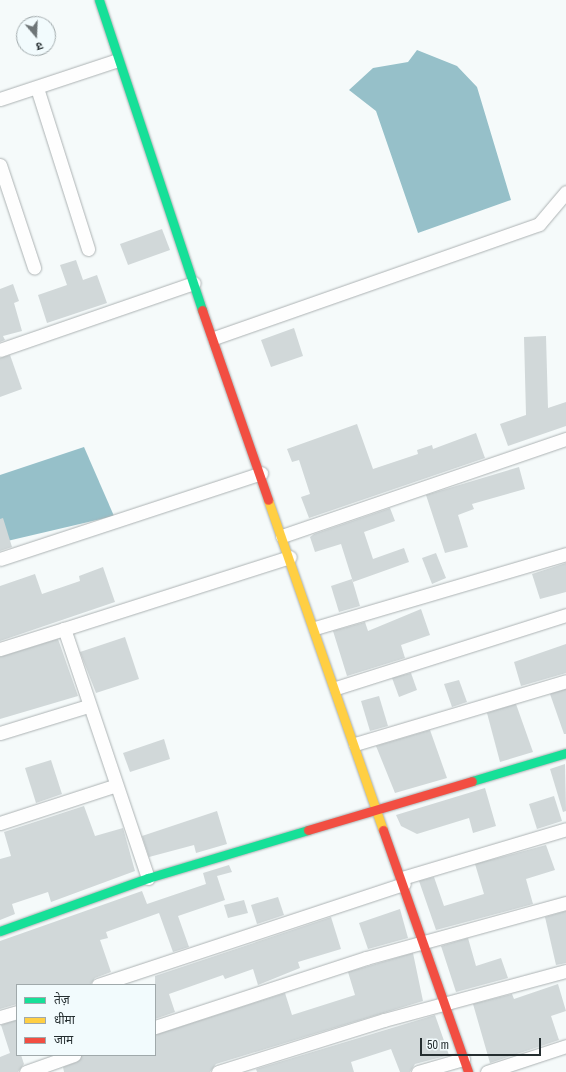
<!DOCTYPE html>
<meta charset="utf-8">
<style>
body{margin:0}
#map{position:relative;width:566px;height:1072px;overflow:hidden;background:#f5fafa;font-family:"Archivo Narrow","Noto Sans Devanagari",sans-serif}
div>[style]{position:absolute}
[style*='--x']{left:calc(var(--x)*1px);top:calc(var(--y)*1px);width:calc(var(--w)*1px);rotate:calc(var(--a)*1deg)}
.water>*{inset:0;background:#96c0c9}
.building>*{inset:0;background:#d1d8d9}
.roads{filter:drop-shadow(0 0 1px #acb2b3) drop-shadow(0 0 1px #acb2b3)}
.street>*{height:13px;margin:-6.5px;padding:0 6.5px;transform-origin:6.5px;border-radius:6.5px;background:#fefefe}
.fast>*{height:9px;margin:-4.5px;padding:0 4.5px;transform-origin:4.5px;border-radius:4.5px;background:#16e098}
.slow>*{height:9px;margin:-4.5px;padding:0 4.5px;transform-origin:4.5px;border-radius:4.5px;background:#ffcf43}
.jam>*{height:9px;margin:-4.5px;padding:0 4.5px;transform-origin:4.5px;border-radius:4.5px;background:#f24e42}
span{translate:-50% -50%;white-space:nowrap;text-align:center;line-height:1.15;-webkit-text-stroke:3px #f2fbfd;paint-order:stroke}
.legend{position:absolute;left:16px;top:984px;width:140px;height:72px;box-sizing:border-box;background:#f2fbfd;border:1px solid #a0a9ab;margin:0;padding:5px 7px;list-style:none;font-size:12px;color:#252e30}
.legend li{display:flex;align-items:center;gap:8px;height:20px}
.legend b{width:20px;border:1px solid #a0a9ab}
.north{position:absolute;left:16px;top:16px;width:40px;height:40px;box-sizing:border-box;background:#f2fbfd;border:1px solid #a0a9ab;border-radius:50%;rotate:161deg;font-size:11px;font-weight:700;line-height:16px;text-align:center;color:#252e30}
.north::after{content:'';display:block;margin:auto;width:14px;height:18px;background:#6e7577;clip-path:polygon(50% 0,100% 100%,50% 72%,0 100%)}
.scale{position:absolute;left:420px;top:1038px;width:121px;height:18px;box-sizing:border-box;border:2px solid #252e30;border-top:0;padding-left:5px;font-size:12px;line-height:14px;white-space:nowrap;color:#252e30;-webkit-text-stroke:3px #f2fbfd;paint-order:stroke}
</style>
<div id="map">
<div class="water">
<div style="clip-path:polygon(417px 50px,457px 66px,477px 87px,511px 200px,418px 233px,376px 111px,349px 90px,373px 68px,408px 62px)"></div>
<div style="clip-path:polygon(84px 447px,114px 516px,3px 542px,0 536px,0 475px)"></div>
</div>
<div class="building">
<div style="clip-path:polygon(162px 229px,170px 250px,128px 265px,120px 244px)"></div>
<div style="clip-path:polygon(76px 260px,83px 280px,97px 275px,107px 303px,47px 323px,38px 295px,67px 285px,60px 265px)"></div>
<div style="clip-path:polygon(13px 284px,19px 301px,14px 303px,22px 331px,3px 336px,5px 340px,0 342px,0 289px)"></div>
<div style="clip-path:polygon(294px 328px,303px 356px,271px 367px,261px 340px)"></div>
<div style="clip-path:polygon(546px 336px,548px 408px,566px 402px,566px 426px,508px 446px,500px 424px,526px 415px,524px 337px)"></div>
<div style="clip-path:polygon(10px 355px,22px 389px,0 397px,0 358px)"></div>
<div style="clip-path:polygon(357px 424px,373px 469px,418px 454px,417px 450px,432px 445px,433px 449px,476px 433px,485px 458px,309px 518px,301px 497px,310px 494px,299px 460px,292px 462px,287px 449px)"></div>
<div style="clip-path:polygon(519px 467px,525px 489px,472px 504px,474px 509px,458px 515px,468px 547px,445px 553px,426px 495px)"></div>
<div style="clip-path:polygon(390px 508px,395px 521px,364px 532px,373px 559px,404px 548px,409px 562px,353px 582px,341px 544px,315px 552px,310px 537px,314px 534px)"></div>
<div style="clip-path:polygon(3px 518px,12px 547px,0 551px,0 519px)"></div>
<div style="clip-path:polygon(436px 553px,446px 578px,432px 584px,422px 558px)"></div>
<div style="clip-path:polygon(566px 563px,566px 592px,540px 599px,532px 574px)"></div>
<div style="clip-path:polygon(103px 567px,115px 602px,0 641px,0 586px,35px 574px,42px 594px,80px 581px,79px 576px)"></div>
<div style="clip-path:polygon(352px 579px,360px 606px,339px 612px,331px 586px)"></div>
<div style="clip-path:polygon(421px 609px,430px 635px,401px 645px,405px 658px,347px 676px,333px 631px,365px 622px,368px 631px)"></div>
<div style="clip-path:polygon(125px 637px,139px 679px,96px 693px,80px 652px)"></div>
<div style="clip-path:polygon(58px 639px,78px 696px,0 719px,0 657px)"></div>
<div style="clip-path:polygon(566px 644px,566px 673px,521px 686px,514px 662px)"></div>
<div style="clip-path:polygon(411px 673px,417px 690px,399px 697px,392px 678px)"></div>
<div style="clip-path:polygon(459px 680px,467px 702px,452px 707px,444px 684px)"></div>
<div style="clip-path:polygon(566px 689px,566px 734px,564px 734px,550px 694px)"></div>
<div style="clip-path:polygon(379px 696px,388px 726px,370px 731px,361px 701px)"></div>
<div style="clip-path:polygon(516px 704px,533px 752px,500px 762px,487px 713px)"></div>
<div style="clip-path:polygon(430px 730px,447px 778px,395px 793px,376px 746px)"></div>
<div style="clip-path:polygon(164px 739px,170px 759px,130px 772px,123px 753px)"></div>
<div style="clip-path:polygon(51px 760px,62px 794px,36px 803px,25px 768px)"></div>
<div style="clip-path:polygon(565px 764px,566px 811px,563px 812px,550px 769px)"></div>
<div style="clip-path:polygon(485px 788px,496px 826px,473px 833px,469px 818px,417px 834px,401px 826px,396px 815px)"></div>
<div style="clip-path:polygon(554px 796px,562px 821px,537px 829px,529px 804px)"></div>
<div style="clip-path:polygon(84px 806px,95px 836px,123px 828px,135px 871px,51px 902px,48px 892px,12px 904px,15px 914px,0 920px,0 859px,11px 856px,4px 832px)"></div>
<div style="clip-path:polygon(217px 811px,227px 844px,196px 853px,194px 845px,149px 857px,142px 836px)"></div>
<div style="clip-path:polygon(546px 845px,555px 870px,526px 879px,533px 904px,436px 930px,419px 881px,434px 877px,444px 906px,484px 894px,475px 864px)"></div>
<div style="clip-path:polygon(229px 865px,232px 872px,217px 876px,225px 900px,178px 916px,189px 947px,173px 952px,159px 913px,106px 932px,108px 938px,100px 940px,111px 972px,95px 978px,90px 985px,17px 985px,17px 1004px,0 1009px,0 941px,142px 891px,147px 904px,206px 884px,203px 873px)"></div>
<div style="clip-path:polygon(278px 897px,284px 915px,257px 924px,251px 905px)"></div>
<div style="clip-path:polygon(244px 900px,248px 913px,228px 918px,224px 905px)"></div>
<div style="clip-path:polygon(400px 909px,408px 938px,368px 949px,359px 923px)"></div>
<div style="clip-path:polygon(566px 911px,566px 963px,556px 965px,545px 917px)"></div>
<div style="clip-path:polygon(331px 917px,341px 949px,298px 962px,300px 968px,258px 985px,253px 969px,225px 979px,223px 975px,169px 994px,175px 1012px,155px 1019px,155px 976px)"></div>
<div style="clip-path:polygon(468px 938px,476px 966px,501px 958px,508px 978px,456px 992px,441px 946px)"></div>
<div style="clip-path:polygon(413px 953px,423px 1001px,216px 1064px,210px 1072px,64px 1072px,63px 1067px,77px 1062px,82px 1055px,155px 1055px,155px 1035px,285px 993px,292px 1015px,355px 995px,348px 972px)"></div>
<div style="clip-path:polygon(558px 984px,566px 1011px,551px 1016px,559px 1040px,490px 1063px,473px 1004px,512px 994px,514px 999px)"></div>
<div style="clip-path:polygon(435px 1015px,449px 1055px,415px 1064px,410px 1072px,400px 1072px,391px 1049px,351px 1062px,354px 1072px,257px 1072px,256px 1069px)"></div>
<div style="clip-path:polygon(17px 1020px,17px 1055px,21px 1055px,24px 1064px,18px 1072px,0 1072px,0 1057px,10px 1053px,1px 1025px)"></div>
</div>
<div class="roads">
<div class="street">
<div style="--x:37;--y:88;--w:169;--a:72.4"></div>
<div style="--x:0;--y:99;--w:121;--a:-18.3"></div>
<div style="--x:0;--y:165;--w:108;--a:71.6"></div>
<div style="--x:214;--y:338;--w:344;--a:-19.3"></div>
<div style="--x:539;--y:224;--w:42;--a:-49.8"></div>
<div style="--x:0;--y:350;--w:205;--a:-19.1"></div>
<div style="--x:282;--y:536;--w:300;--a:-18.9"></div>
<div style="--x:0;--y:559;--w:275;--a:-18.2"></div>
<div style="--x:315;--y:628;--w:262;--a:-16.4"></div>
<div style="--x:0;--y:649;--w:67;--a:-17.4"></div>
<div style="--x:336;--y:688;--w:241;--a:-17.6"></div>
<div style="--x:0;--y:733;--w:92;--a:-17.1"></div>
<div style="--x:355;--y:744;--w:220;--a:-16.6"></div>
<div style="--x:0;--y:823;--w:120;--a:-18"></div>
<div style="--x:148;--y:878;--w:263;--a:-108.6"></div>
<div style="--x:64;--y:629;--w:237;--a:-17.7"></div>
<div style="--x:402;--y:878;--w:171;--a:-16.6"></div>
<div style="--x:98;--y:985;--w:322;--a:-18.3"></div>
<div style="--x:0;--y:1017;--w:18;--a:-16"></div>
<div style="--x:155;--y:1027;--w:222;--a:-18.1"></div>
<div style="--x:366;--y:958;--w:207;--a:-15.4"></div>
<div style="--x:26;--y:1072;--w:51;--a:-19.5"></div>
<div style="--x:218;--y:1072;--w:174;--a:-17.4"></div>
<div style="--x:384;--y:1020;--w:188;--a:-15.1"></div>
<div style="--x:418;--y:1072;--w:47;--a:-16.1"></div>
<div style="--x:487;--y:1072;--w:83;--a:-18.2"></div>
</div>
<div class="fast">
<div style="--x:99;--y:0;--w:327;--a:71.6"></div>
<div style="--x:472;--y:781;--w:98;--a:-16.6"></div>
<div style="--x:0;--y:931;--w:157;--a:-19.7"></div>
<div style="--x:148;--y:878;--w:167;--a:-16.7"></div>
</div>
<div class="slow">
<div style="--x:268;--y:500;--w:349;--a:70.8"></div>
</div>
<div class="jam">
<div style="--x:202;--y:310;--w:201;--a:70.8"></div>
<div style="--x:308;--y:830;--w:171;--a:-16.6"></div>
<div style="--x:383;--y:830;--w:256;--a:70.6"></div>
</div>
</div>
<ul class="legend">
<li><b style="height:5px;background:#16e098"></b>तेज़</li>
<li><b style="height:5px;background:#ffcf43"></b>धीमा</li>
<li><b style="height:5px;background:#f24e42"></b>जाम</li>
</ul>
<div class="north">उ</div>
<div class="scale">50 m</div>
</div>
